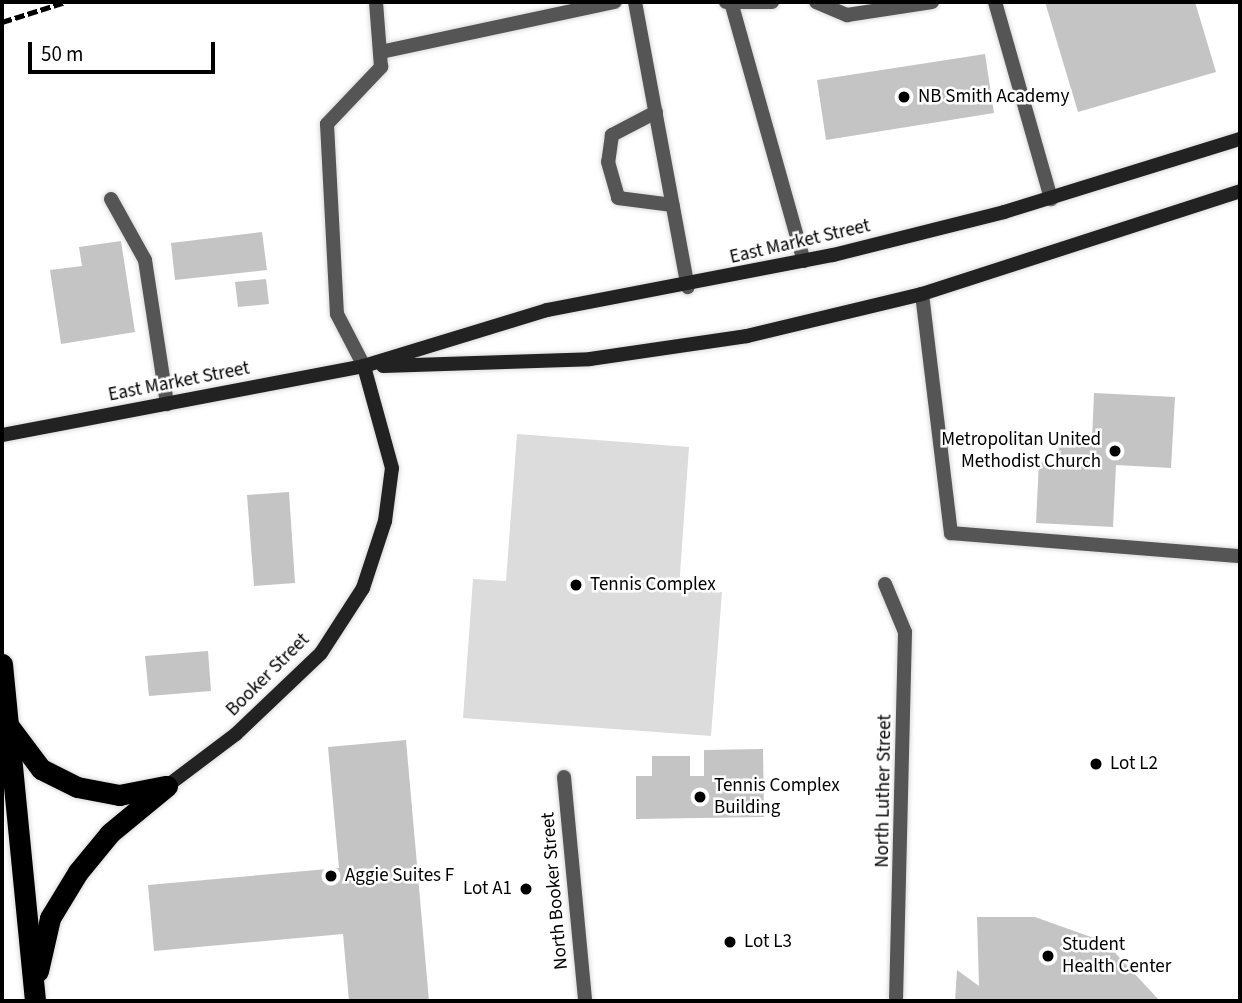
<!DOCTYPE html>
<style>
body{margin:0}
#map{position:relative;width:1242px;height:1003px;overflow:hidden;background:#fff;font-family:"Source Sans 3",sans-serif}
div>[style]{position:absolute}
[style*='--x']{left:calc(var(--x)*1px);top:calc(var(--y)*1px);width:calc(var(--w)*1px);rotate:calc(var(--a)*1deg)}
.green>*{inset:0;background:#dcdcdc}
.building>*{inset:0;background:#c4c4c4}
.roads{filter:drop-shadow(0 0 2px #dbdbdb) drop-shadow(0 0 2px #dbdbdb)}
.lane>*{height:14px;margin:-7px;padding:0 7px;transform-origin:7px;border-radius:7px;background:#555}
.street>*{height:14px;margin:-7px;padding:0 7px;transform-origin:7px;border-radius:7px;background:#555}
.secondary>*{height:14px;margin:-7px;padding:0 7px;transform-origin:7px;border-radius:7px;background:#222}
.highway>*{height:21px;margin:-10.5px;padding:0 10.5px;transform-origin:10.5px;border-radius:10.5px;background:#000}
.rail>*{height:5px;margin-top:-2.5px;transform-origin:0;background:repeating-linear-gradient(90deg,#000 0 10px,transparent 0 13.5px)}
.dots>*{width:19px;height:19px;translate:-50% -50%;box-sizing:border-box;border:4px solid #fff;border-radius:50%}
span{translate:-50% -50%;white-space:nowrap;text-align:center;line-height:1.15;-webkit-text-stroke:5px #fff;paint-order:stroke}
.poi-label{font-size:19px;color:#000}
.left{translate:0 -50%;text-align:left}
.right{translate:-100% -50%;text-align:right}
.street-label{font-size:19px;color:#000}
.frame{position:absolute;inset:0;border:4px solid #000;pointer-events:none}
.scale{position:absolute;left:28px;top:42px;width:187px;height:32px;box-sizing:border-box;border:4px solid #000;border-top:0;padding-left:9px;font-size:21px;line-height:24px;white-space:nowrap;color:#000;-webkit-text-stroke:5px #fff;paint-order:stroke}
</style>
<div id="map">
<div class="green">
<div style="clip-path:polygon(517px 434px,689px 447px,679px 588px,722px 592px,711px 736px,463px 718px,473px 579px,506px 581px)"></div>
</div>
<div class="building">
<div style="clip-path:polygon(1045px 2px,1195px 2px,1216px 72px,1078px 112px)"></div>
<div style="clip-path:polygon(985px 54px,994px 113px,826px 140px,817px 80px)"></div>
<div style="clip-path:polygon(262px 232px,267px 270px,175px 280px,171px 243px)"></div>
<div style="clip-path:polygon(121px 241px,135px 332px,61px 344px,50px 270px,82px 266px,79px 247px)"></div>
<div style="clip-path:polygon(266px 279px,269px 304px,238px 307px,235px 282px)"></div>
<div style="clip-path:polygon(1094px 393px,1175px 397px,1171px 468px,1116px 465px,1113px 527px,1036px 523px,1039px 462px,1058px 463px,1059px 438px,1092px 440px)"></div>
<div style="clip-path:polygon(289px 492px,295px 583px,254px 586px,247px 495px)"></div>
<div style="clip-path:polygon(208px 651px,211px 691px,149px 696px,145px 656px)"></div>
<div style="clip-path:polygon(406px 740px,429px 1001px,349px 1001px,343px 934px,154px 951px,148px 885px,339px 868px,328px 747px)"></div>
<div style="clip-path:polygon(763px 749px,764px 817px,636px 819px,636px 776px,652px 776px,652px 756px,690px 756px,690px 776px,704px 776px,704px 750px)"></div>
<div style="clip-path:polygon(977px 917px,1035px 917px,1105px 942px,1159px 1000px,955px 1001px,957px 970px,979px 986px)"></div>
</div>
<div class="roads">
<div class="lane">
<div style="--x:635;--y:2;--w:290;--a:79.5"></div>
<div style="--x:726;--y:2;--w:46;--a:0"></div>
<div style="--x:731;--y:2;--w:269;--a:74.3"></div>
<div style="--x:816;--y:2;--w:34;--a:23"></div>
<div style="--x:847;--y:15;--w:86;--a:-8.7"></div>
<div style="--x:995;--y:2;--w:205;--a:74.1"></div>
<div style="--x:381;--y:52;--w:239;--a:-12.1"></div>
<div style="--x:656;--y:112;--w:50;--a:152.4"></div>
<div style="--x:612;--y:135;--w:27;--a:98"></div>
<div style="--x:608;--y:162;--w:37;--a:74"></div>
<div style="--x:618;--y:198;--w:55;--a:7.3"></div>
<div style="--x:327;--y:124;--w:79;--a:-46.5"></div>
<div style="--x:381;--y:67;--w:65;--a:-94.4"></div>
<div style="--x:111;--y:199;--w:70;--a:60.9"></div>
<div style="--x:145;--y:260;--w:146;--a:81.3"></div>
<div style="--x:922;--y:294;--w:241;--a:83.1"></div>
<div style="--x:951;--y:533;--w:290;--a:4.6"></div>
</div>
<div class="street">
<div style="--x:327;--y:124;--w:190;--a:87"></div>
<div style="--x:337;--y:314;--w:59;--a:62.6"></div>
<div style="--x:885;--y:584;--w:52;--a:67.4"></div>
<div style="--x:905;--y:632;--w:369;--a:91.4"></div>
<div style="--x:564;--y:777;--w:225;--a:84.6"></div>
</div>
<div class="secondary">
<div style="--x:383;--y:366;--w:207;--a:-1.9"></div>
<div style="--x:590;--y:359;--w:159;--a:-8.3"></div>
<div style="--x:747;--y:336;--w:180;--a:-13.5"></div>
<div style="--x:922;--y:294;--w:334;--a:-17.9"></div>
<div style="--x:2;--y:435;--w:369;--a:-10.8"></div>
<div style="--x:364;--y:366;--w:191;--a:-17"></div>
<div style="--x:547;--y:310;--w:291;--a:-10.9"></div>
<div style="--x:833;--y:255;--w:176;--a:-14.1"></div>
<div style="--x:1004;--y:212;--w:247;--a:-17.2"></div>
<div style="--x:167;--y:786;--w:86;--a:-37"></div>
<div style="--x:236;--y:734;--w:117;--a:-43.6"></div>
<div style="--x:321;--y:653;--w:77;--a:-57.1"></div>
<div style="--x:363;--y:588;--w:71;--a:-71.8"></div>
<div style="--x:385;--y:521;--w:53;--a:-82.5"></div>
<div style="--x:392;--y:468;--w:106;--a:-105.4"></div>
</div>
<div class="highway">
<div style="--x:2;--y:664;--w:339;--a:84.4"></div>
<div style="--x:8;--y:725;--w:55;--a:53.1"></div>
<div style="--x:41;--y:769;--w:40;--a:26.6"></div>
<div style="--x:77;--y:787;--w:43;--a:10.8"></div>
<div style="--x:119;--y:795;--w:47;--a:-11.1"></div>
<div style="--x:38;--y:971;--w:54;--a:-77.2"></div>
<div style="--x:50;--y:918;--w:54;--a:-58.7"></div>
<div style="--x:78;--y:872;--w:50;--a:-50.6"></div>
<div style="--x:110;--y:833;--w:74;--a:-39.5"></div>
</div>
</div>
<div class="rail">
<div style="--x:2;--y:22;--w:66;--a:-17.6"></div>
</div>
<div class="dots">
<div style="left:904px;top:97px;background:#000"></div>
<div style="left:1115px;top:451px;background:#000"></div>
<div style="left:576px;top:585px;background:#000"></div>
<div style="left:1096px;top:764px;background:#000"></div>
<div style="left:700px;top:797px;background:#000"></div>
<div style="left:331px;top:876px;background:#000"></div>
<div style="left:526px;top:889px;background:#000"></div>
<div style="left:730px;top:942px;background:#000"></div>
<div style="left:1048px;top:956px;background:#000"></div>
</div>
<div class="poi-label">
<span class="left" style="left:918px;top:97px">NB Smith Academy</span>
<span class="right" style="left:1101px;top:451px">Metropolitan United<br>Methodist Church</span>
<span class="left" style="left:590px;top:585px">Tennis Complex</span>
<span class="left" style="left:1110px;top:764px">Lot L2</span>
<span class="left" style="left:714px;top:797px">Tennis Complex<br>Building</span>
<span class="left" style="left:345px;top:876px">Aggie Suites F</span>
<span class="right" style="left:512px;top:889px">Lot A1</span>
<span class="left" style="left:744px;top:942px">Lot L3</span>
<span class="left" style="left:1062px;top:956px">Student<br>Health Center</span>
</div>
<div class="street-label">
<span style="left:800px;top:242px;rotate:-13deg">East Market Street</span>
<span style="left:179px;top:382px;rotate:-11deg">East Market Street</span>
<span style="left:268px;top:675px;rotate:-45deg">Booker Street</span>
<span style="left:884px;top:791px;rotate:-89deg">North Luther Street</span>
<span style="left:555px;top:891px;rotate:-95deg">North Booker Street</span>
</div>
<div class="frame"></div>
<div class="scale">50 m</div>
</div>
